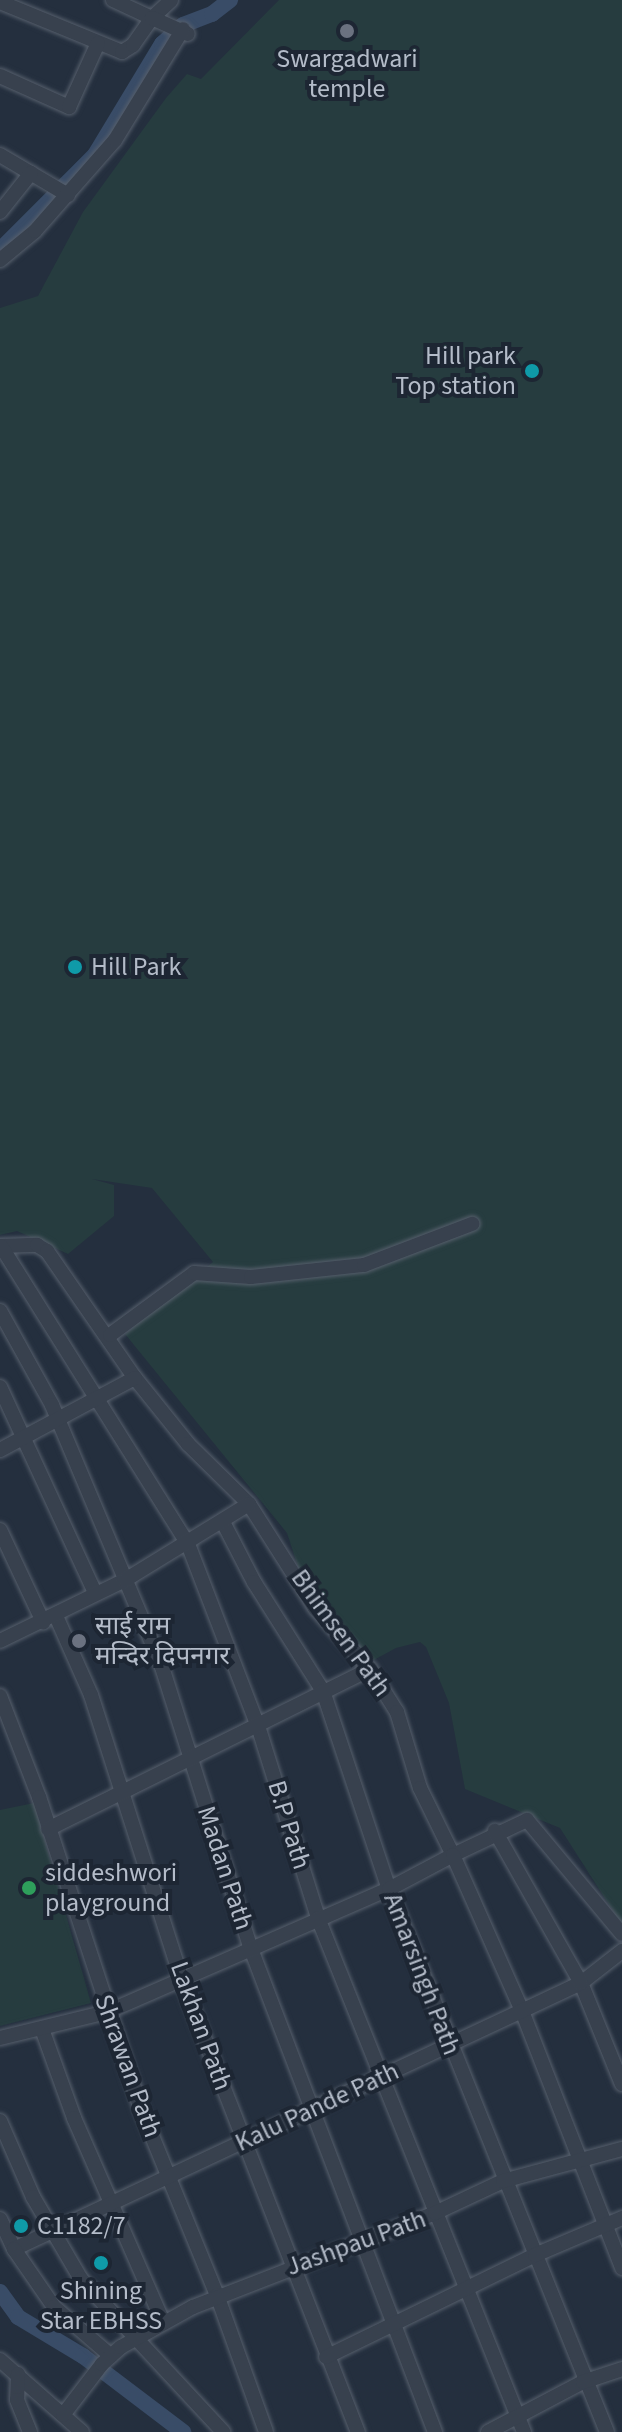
<!DOCTYPE html>
<meta charset="utf-8">
<style>
body{margin:0}
#map{position:relative;width:622px;height:2432px;overflow:hidden;background:#242f3e;font-family:"Source Sans 3","Noto Sans Devanagari",sans-serif}
div>[style]{position:absolute}
[style*='--x']{left:calc(var(--x)*1px);top:calc(var(--y)*1px);width:calc(var(--w)*1px);rotate:calc(var(--a)*1deg)}
.green>*{inset:0;background:#263c3f}
.river>*{height:16px;margin:-8px;padding:0 8px;transform-origin:8px;border-radius:8px;background:#394c67}
.roads{filter:drop-shadow(0 0 2px #565f6c) drop-shadow(0 0 2px #565f6c)}
.minor>*{height:14px;margin:-7px;padding:0 7px;transform-origin:7px;border-radius:7px;background:#38414e}
.dots>*{width:22px;height:22px;translate:-50% -50%;box-sizing:border-box;border:4px solid #1d2633;border-radius:50%}
span{translate:-50% -50%;white-space:nowrap;text-align:center;line-height:1.15;-webkit-text-stroke:8px #1d2633;paint-order:stroke}
.poi-label{font-size:26px;color:#b4bcc9}
.right{translate:-100% -50%;text-align:right}
.left{translate:0 -50%;text-align:left}
.street-label{font-size:26px;color:#b4bcc9}
</style>
<div id="map">
<div class="green">
<div style="clip-path:polygon(279px 0,622px 0,622px 1925px,560px 1828px,465px 1789px,449px 1703px,426px 1647px,420px 1642px,396px 1648px,370px 1662px,302px 1579px,287px 1533px,125px 1334px,213px 1262px,152px 1188px,92px 1179px,114px 1185px,114px 1216px,68px 1254px,17px 1231px,0 1235px,0 308px,38px 296px,83px 212px,166px 98px,187px 74px,201px 79px)"></div>
<div style="clip-path:polygon(34px 1803px,91px 2003px,0 2026px,0 1810px)"></div>
</div>
<div class="river">
<div style="--x:0;--y:250;--w:134;--a:-45"></div>
<div style="--x:95;--y:155;--w:130;--a:-58.9"></div>
<div style="--x:162;--y:44;--w:28;--a:-42"></div>
<div style="--x:183;--y:25;--w:31;--a:-21"></div>
<div style="--x:212;--y:14;--w:23;--a:-38"></div>
<div style="--x:0;--y:2292;--w:31;--a:54"></div>
<div style="--x:18;--y:2317;--w:76;--a:31"></div>
<div style="--x:83;--y:2356;--w:126;--a:37.2"></div>
</div>
<div class="roads">
<div class="minor">
<div style="--x:113;--y:0;--w:43;--a:24.8"></div>
<div style="--x:152;--y:18;--w:26;--a:-43"></div>
<div style="--x:0;--y:2;--w:132;--a:22.3"></div>
<div style="--x:122;--y:52;--w:13;--a:-32"></div>
<div style="--x:133;--y:45;--w:33;--a:-55"></div>
<div style="--x:152;--y:18;--w:39;--a:24"></div>
<div style="--x:0;--y:76;--w:76;--a:24.2"></div>
<div style="--x:69;--y:107;--w:70;--a:-65.6"></div>
<div style="--x:0;--y:155;--w:79;--a:30.5"></div>
<div style="--x:0;--y:212;--w:50;--a:-51.5"></div>
<div style="--x:0;--y:260;--w:45;--a:-39.6"></div>
<div style="--x:35;--y:231;--w:121;--a:-48.7"></div>
<div style="--x:115;--y:140;--w:130;--a:-58.5"></div>
<div style="--x:0;--y:1246;--w:37;--a:-2"></div>
<div style="--x:37;--y:1245;--w:12;--a:31"></div>
<div style="--x:47;--y:1251;--w:155;--a:55.3"></div>
<div style="--x:135;--y:1378;--w:85;--a:51.2"></div>
<div style="--x:188;--y:1444;--w:86;--a:44.5"></div>
<div style="--x:249;--y:1504;--w:123;--a:57.6"></div>
<div style="--x:315;--y:1608;--w:82;--a:48"></div>
<div style="--x:370;--y:1669;--w:51;--a:57.9"></div>
<div style="--x:397;--y:1712;--w:79;--a:73.2"></div>
<div style="--x:420;--y:1788;--w:75;--a:63.8"></div>
<div style="--x:453;--y:1855;--w:82;--a:-25.3"></div>
<div style="--x:527;--y:1820;--w:148;--a:50.2"></div>
<div style="--x:1;--y:1246;--w:352;--a:57.9"></div>
<div style="--x:188;--y:1544;--w:195;--a:69"></div>
<div style="--x:258;--y:1726;--w:201;--a:72.6"></div>
<div style="--x:318;--y:1918;--w:554;--a:68.16"></div>
<div style="--x:0;--y:1311;--w:107;--a:61"></div>
<div style="--x:52;--y:1405;--w:284;--a:67.2"></div>
<div style="--x:162;--y:1667;--w:296;--a:72.5"></div>
<div style="--x:251;--y:1949;--w:517;--a:69.15"></div>
<div style="--x:110;--y:1335;--w:104;--a:-36.4"></div>
<div style="--x:194;--y:1273;--w:57;--a:4"></div>
<div style="--x:251;--y:1277;--w:114;--a:-6.1"></div>
<div style="--x:364;--y:1265;--w:116;--a:-20.8"></div>
<div style="--x:0;--y:1387;--w:227;--a:65.2"></div>
<div style="--x:0;--y:1450;--w:153;--a:-28.1"></div>
<div style="--x:224;--y:1524;--w:65;--a:62.7"></div>
<div style="--x:254;--y:1582;--w:129;--a:57.7"></div>
<div style="--x:323;--y:1691;--w:209;--a:71.6"></div>
<div style="--x:389;--y:1889;--w:585;--a:68.13"></div>
<div style="--x:0;--y:1530;--w:102;--a:64.9"></div>
<div style="--x:56;--y:1616;--w:86;--a:66.1"></div>
<div style="--x:91;--y:1695;--w:300;--a:72.3"></div>
<div style="--x:182;--y:1981;--w:484;--a:68.7"></div>
<div style="--x:0;--y:1641;--w:139;--a:-26"></div>
<div style="--x:125;--y:1580;--w:145;--a:-31.5"></div>
<div style="--x:0;--y:1696;--w:108;--a:68.9"></div>
<div style="--x:39;--y:1797;--w:328;--a:71.9"></div>
<div style="--x:141;--y:2109;--w:201;--a:67.8"></div>
<div style="--x:217;--y:2295;--w:145;--a:70.3"></div>
<div style="--x:48;--y:1829;--w:360;--a:-26.4"></div>
<div style="--x:622;--y:1951;--w:52;--a:142"></div>
<div style="--x:581;--y:1983;--w:109;--a:67.9"></div>
<div style="--x:42;--y:2029;--w:95;--a:70.2"></div>
<div style="--x:74;--y:2118;--w:223;--a:66.4"></div>
<div style="--x:0;--y:2038;--w:110;--a:-13.7"></div>
<div style="--x:107;--y:2012;--w:308;--a:-23.6"></div>
<div style="--x:389;--y:1889;--w:72;--a:-28"></div>
<div style="--x:453;--y:1855;--w:171;--a:66.1"></div>
<div style="--x:522;--y:2011;--w:276;--a:68.7"></div>
<div style="--x:0;--y:2121;--w:83;--a:66.5"></div>
<div style="--x:33;--y:2197;--w:95;--a:59.7"></div>
<div style="--x:81;--y:2279;--w:209;--a:47.1"></div>
<div style="--x:0;--y:2219;--w:33;--a:65"></div>
<div style="--x:14;--y:2249;--w:626;--a:-25.13"></div>
<div style="--x:581;--y:1983;--w:175;--a:-119.5"></div>
<div style="--x:14;--y:2249;--w:70;--a:55.4"></div>
<div style="--x:54;--y:2307;--w:75;--a:40.7"></div>
<div style="--x:326;--y:2357;--w:233;--a:-26"></div>
<div style="--x:535;--y:2255;--w:95;--a:-23"></div>
<div style="--x:0;--y:2360;--w:109;--a:41.3"></div>
<div style="--x:18;--y:2374;--w:26;--a:92"></div>
<div style="--x:17;--y:2400;--w:35;--a:68"></div>
<div style="--x:63;--y:2415;--w:64;--a:-52.6"></div>
<div style="--x:102;--y:2364;--w:25;--a:-42"></div>
<div style="--x:121;--y:2347;--w:82;--a:-29.1"></div>
<div style="--x:193;--y:2307;--w:260;--a:-21.2"></div>
<div style="--x:435;--y:2213;--w:75;--a:-25.2"></div>
<div style="--x:503;--y:2181;--w:123;--a:-15.1"></div>
<div style="--x:488;--y:2432;--w:107;--a:-27.8"></div>
<div style="--x:583;--y:2382;--w:41;--a:-18.4"></div>
</div>
</div>
<div class="dots">
<div style="left:347px;top:31px;background:#6b7280"></div>
<div style="left:532px;top:371px;background:#0f9aa8"></div>
<div style="left:75px;top:967px;background:#0f9aa8"></div>
<div style="left:79px;top:1641px;background:#6b7280"></div>
<div style="left:29px;top:1888px;background:#2e9e5b"></div>
<div style="left:21px;top:2226px;background:#0f9aa8"></div>
<div style="left:101px;top:2263px;background:#0f9aa8"></div>
</div>
<div class="poi-label">
<span style="left:347px;top:74px">Swargadwari<br>temple</span>
<span class="right" style="left:516px;top:371px">Hill park<br>Top station</span>
<span class="left" style="left:91px;top:967px">Hill Park</span>
<span class="left" style="left:95px;top:1641px">साई राम<br>मन्दिर दिपनगर</span>
<span class="left" style="left:45px;top:1888px">siddeshwori<br>playground</span>
<span class="left" style="left:37px;top:2226px">C1182/7</span>
<span style="left:101px;top:2306px">Shining<br>Star EBHSS</span>
</div>
<div class="street-label">
<span style="left:341px;top:1633px;rotate:54deg">Bhimsen Path</span>
<span style="left:289px;top:1825px;rotate:73deg">B.P Path</span>
<span style="left:225px;top:1868px;rotate:72deg">Madan Path</span>
<span style="left:422px;top:1974px;rotate:69deg">Amarsingh Path</span>
<span style="left:201px;top:2026px;rotate:70deg">Lakhan Path</span>
<span style="left:128px;top:2066px;rotate:70deg">Shrawan Path</span>
<span style="left:317px;top:2107px;rotate:-25deg">Kalu Pande Path</span>
<span style="left:356px;top:2243px;rotate:-20deg">Jashpau Path</span>
</div>
</div>
